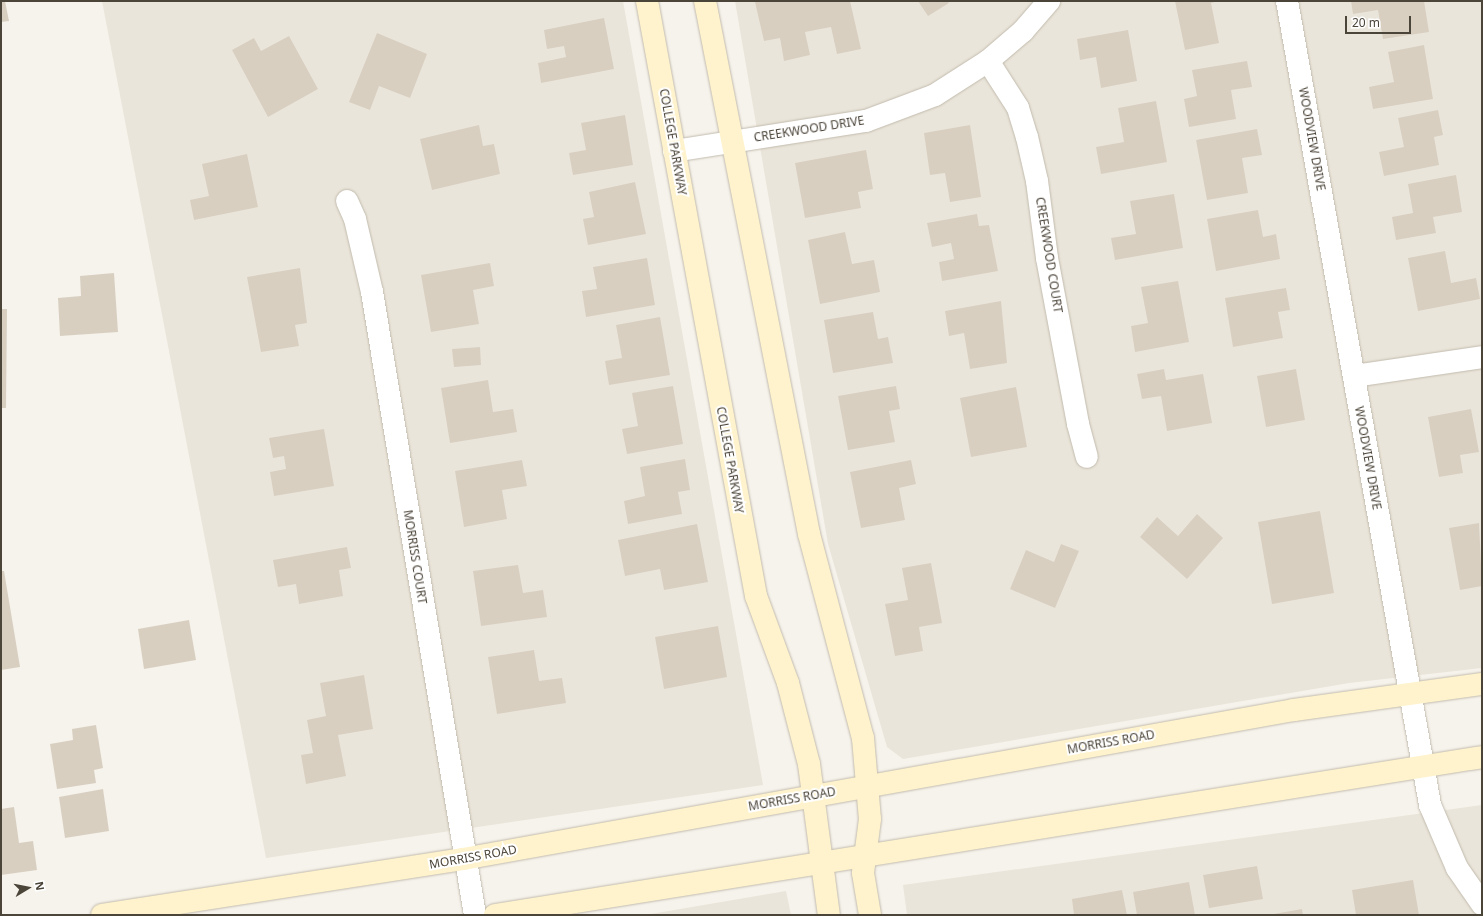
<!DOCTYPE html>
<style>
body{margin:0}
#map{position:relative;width:1483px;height:916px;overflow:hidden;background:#f6f3ec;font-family:"Noto Sans",sans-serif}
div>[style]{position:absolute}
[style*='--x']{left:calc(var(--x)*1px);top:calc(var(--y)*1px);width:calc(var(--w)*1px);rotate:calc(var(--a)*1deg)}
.residential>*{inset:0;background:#eae5da}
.building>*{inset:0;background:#d8cfc1}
.roads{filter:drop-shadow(0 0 1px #c2bbae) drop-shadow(0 0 1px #c2bbae)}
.minor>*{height:22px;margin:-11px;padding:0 11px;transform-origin:11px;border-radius:11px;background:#fff}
.secondary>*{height:22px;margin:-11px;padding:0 11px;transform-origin:11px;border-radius:11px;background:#fff3cd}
span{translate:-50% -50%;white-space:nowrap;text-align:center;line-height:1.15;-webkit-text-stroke:4px #fff;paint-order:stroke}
.street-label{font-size:12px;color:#4b4439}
.frame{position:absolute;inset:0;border:2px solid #4b4439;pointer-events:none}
.north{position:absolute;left:8px;top:868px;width:40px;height:40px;-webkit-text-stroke:3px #fff;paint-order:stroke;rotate:80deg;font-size:11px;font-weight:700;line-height:16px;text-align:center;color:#4b4439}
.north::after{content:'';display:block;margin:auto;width:14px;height:18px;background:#4b4439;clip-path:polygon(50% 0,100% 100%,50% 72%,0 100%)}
.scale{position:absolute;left:1345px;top:16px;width:66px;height:18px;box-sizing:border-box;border:2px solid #4b4439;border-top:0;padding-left:5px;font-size:12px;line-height:14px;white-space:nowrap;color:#4b4439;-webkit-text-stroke:3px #fff;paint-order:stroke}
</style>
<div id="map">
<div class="residential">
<div style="clip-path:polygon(102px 1px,623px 1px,763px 785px,266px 858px)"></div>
<div style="clip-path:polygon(735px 1px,1482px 1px,1482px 668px,1349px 683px,903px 759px,887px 747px,828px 544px)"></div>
<div style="clip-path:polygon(1482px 805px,1482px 915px,907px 915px,903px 885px)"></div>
<div style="clip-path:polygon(786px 891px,791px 915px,645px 915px)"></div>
</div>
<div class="building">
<div style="clip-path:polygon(1px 1px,5px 1px,9px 21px,1px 22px)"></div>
<div style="clip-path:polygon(850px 1px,861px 49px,837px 54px,831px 27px,805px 32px,810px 55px,784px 61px,780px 38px,764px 41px,755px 2px)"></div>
<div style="clip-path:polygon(918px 1px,947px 1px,949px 3px,928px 16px)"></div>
<div style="clip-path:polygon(1175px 1px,1218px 1px,1211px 3px,1219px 43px,1185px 50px)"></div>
<div style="clip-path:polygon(1351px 1px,1424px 1px,1429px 32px,1383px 39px,1378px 10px,1353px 14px)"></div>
<div style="clip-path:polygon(604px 18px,614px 69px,541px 83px,538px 63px,566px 57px,564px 46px,547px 49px,544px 30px)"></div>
<div style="clip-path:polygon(1128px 30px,1137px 81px,1101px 88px,1096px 57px,1080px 60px,1077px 39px)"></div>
<div style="clip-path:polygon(377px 33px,427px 54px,410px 98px,379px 86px,370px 110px,349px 102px)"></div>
<div style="clip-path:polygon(289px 36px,318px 89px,268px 117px,232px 50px,254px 38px,261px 51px)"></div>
<div style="clip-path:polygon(1424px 45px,1433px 99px,1373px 109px,1369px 87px,1394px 82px,1388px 52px)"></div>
<div style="clip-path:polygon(1247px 61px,1252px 87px,1231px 90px,1236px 119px,1189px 127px,1184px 99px,1197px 96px,1192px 70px)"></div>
<div style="clip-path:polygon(1156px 101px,1167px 162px,1101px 174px,1096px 147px,1124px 142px,1118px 108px)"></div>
<div style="clip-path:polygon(1438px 110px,1443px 135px,1434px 137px,1439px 165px,1384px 176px,1379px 152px,1404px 147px,1398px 118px)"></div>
<div style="clip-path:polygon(625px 115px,633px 165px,573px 175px,569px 153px,586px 150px,581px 123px)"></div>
<div style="clip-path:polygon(479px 125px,483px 146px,494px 144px,500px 174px,432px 190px,420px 139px)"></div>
<div style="clip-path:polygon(970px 125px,981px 197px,950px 202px,945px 173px,930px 175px,924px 133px)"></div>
<div style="clip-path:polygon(1257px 129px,1262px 155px,1242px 158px,1248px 193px,1207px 200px,1196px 140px)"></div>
<div style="clip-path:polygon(866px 150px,873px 189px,858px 192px,861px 208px,805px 218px,795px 163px)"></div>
<div style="clip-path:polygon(247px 154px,258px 207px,194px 220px,190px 200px,209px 196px,202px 164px)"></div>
<div style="clip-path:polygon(1456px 175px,1462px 212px,1433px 217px,1436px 233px,1396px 240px,1392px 217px,1413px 213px,1408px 184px)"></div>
<div style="clip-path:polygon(635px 182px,646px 234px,588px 245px,583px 219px,594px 217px,589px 192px)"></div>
<div style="clip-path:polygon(1174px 194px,1183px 248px,1115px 260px,1111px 238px,1136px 234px,1130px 201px)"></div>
<div style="clip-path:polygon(1258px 210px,1263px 237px,1276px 234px,1280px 259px,1216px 271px,1207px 219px)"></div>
<div style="clip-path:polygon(977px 214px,979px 226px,989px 225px,998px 271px,942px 281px,939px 262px,954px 259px,951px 243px,932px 247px,927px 223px)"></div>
<div style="clip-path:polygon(845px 232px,852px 264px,874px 260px,880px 292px,820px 304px,808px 240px)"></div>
<div style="clip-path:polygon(1445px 251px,1451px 283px,1476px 278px,1480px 299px,1418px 311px,1408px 258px)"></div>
<div style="clip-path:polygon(647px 258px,655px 305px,586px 317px,582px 291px,597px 289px,593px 267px)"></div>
<div style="clip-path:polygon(490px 263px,494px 286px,473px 290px,479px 324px,431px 332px,421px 275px)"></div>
<div style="clip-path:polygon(300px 268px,307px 323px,295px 325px,299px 346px,261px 352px,247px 277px)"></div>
<div style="clip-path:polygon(114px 273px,118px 332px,60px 336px,58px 298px,81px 296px,80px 276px)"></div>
<div style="clip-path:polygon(1178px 281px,1189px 342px,1135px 352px,1131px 326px,1148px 323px,1141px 287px)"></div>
<div style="clip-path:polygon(1286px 288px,1290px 310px,1278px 312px,1283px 338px,1233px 347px,1225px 298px)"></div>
<div style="clip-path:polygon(1001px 301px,1007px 363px,970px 369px,964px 333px,949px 336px,945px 311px)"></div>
<div style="clip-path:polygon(1px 309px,7px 309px,6px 408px,1px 408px)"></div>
<div style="clip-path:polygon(873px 312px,878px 339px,888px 337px,893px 363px,833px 373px,824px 320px)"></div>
<div style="clip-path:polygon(660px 317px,670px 375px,609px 385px,605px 361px,622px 358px,616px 325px)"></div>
<div style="clip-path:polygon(480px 347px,481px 365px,454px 367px,452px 349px)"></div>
<div style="clip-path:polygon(1164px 369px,1166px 380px,1203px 374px,1212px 423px,1167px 431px,1161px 396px,1142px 399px,1137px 374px)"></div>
<div style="clip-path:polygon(1296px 369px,1305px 420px,1266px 427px,1257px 376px)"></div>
<div style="clip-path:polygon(488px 380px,493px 412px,513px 409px,517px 432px,450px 443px,441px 388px)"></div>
<div style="clip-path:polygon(673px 386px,683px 444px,627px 454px,622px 429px,638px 426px,632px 393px)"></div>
<div style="clip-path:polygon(896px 386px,900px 409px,889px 411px,895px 442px,848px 450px,838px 396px)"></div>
<div style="clip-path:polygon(1016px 387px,1027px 447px,971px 457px,960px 398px)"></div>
<div style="clip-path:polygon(1471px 409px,1479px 452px,1460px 455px,1463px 473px,1439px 477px,1428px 417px)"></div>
<div style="clip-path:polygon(324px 429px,334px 486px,274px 496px,270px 472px,286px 469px,284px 456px,273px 458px,269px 438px)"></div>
<div style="clip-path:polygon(685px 459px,690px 490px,678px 492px,682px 514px,628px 524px,624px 501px,645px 496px,640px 467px)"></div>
<div style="clip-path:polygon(522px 460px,527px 486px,502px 490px,507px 519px,464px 527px,455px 471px)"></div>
<div style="clip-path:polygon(911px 460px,916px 484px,899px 488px,905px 520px,861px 528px,850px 472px)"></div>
<div style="clip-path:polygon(1320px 511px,1334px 593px,1272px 604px,1258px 522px)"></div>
<div style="clip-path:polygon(1197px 514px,1223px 538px,1187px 579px,1140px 537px,1157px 517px,1178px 536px)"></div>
<div style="clip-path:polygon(1479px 523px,1482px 586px,1460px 590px,1449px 528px)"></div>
<div style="clip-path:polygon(697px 524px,708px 582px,664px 590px,660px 569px,625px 576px,618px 540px)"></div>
<div style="clip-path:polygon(1061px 544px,1079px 551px,1055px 608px,1010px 589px,1026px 550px,1054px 562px)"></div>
<div style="clip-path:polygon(347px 547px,351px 568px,339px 570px,343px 596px,299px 604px,296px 584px,278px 587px,273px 560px)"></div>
<div style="clip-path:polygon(931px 563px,942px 623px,919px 627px,923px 651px,895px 656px,885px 604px,908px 600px,902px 568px)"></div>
<div style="clip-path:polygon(518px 565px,523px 593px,543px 590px,547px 617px,481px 626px,473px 571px)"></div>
<div style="clip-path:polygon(1px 571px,4px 571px,20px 667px,1px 670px)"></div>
<div style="clip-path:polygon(189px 620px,196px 660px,144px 669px,138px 629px)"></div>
<div style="clip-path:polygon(718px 626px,727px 677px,664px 689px,655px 637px)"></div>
<div style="clip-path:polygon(534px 650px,539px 681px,562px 678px,566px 703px,497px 714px,488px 657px)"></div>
<div style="clip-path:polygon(364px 675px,373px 729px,338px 735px,346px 776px,306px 784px,301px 755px,313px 753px,307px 720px,326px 716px,320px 683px)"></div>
<div style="clip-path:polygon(96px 725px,103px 768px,94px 770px,96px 783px,57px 789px,50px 744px,73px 740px,72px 729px)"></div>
<div style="clip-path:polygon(103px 789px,109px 831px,65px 838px,59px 797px)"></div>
<div style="clip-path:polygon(14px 807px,19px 843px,33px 841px,37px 870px,1px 875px,1px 809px)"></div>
<div style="clip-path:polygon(1257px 866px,1263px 899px,1209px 908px,1203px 875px)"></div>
<div style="clip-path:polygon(1413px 880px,1419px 915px,1356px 915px,1352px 890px)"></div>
<div style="clip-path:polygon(1189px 882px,1195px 915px,1137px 915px,1133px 892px)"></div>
<div style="clip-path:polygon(1122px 890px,1127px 915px,1074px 915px,1072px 899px)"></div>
<div style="clip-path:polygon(1302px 909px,1303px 915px,1274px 915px,1274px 914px)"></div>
</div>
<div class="roads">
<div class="minor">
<div style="--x:1287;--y:1;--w:817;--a:79.91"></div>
<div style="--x:1430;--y:805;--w:69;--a:66.8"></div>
<div style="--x:1457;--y:868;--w:44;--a:55.2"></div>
<div style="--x:988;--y:61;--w:56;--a:57.4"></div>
<div style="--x:1018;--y:108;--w:30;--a:73"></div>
<div style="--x:1027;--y:137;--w:45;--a:77.2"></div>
<div style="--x:1037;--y:181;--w:78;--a:82.6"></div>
<div style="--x:1047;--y:258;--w:169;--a:79.4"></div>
<div style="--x:1078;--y:424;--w:34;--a:75"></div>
<div style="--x:674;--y:151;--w:194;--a:-8.9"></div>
<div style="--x:866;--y:121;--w:74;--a:-20.6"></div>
<div style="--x:935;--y:95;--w:63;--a:-32.7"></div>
<div style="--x:988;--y:61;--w:46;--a:-40.6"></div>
<div style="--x:1023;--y:31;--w:40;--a:-49"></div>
<div style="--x:347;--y:201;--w:20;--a:66"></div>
<div style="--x:355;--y:219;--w:75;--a:76.9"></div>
<div style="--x:372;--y:292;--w:631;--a:80.61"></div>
<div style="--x:1354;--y:376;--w:129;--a:-8.4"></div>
</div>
<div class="secondary">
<div style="--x:647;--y:1;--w:605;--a:79.62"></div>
<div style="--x:756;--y:596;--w:93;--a:69.8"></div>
<div style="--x:788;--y:683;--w:84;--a:75.5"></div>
<div style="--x:809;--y:764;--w:152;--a:82.5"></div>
<div style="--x:705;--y:1;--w:543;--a:78.96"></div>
<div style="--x:809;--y:534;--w:211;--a:75.2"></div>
<div style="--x:863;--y:738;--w:81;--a:85.1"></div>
<div style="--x:870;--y:819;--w:54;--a:97.4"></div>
<div style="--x:863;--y:873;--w:43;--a:80.5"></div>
<div style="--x:102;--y:915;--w:365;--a:-8.8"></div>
<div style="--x:463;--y:859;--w:844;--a:-10.17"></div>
<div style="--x:1294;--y:710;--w:190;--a:-7.9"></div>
<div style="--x:495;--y:915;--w:1000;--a:-9.09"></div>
</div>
</div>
<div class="street-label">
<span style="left:809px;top:129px;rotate:-9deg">CREEKWOOD DRIVE</span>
<span style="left:1312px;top:139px;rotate:80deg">WOODVIEW DRIVE</span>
<span style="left:673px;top:142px;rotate:80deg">COLLEGE PARKWAY</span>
<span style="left:1049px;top:255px;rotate:81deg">CREEKWOOD COURT</span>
<span style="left:1368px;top:458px;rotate:80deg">WOODVIEW DRIVE</span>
<span style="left:730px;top:460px;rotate:80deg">COLLEGE PARKWAY</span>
<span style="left:415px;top:557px;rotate:81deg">MORRISS COURT</span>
<span style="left:1111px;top:742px;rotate:-10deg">MORRISS ROAD</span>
<span style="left:792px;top:799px;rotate:-10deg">MORRISS ROAD</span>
<span style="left:473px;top:857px;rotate:-10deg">MORRISS ROAD</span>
</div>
<div class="frame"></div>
<div class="north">N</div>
<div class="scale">20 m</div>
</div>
